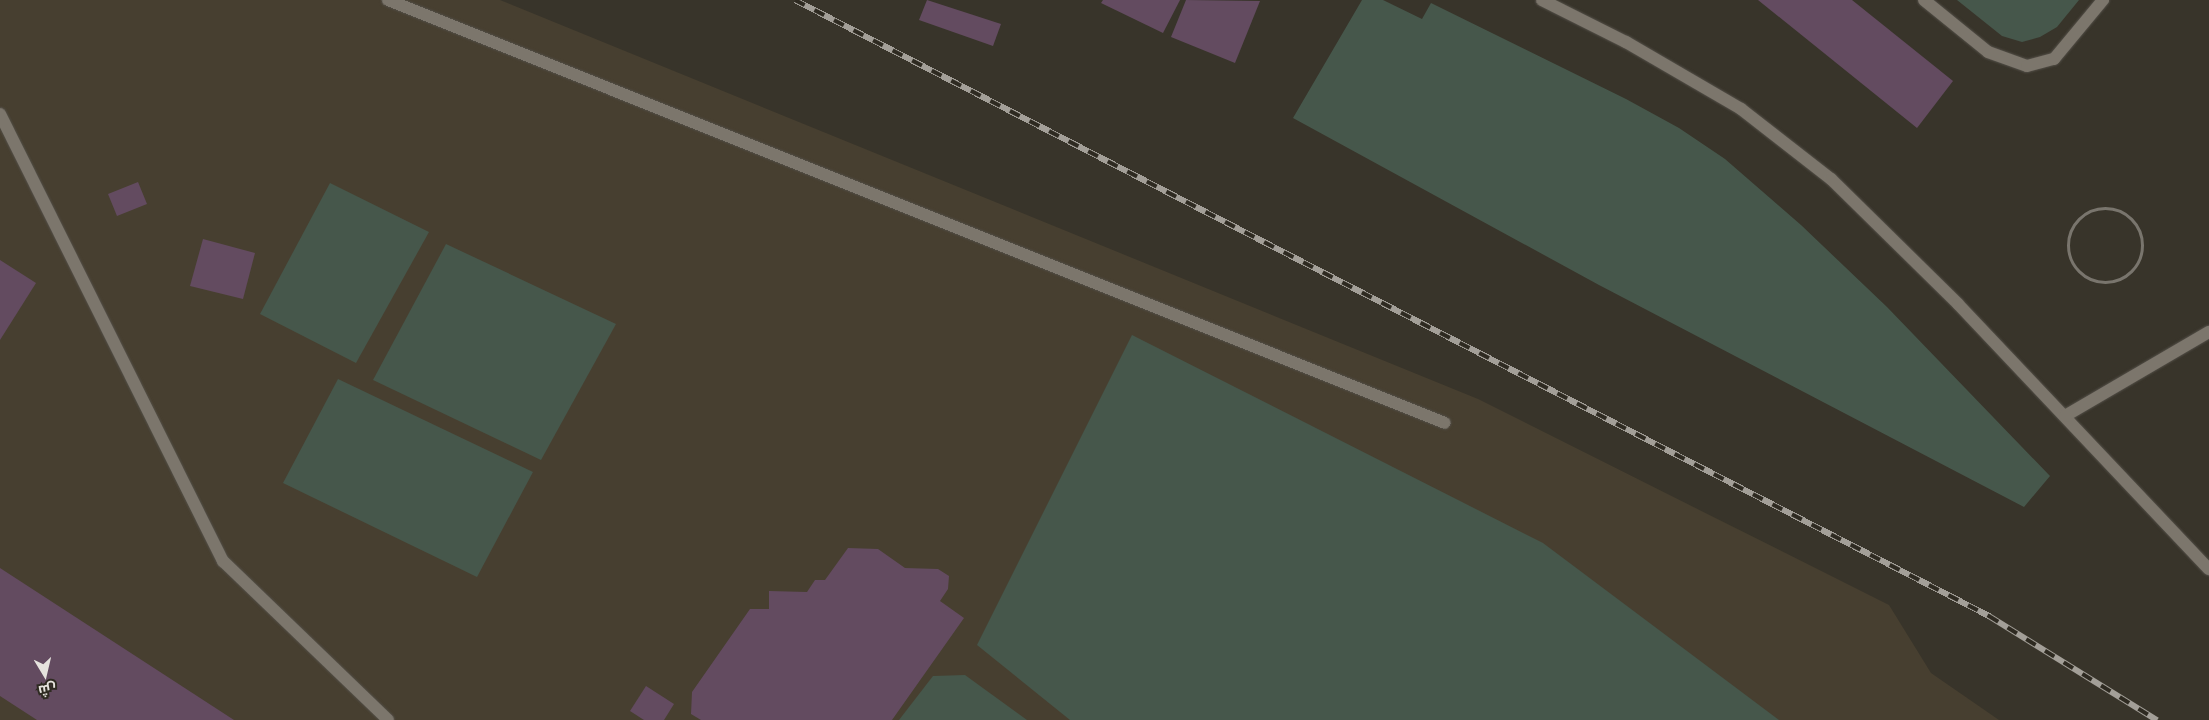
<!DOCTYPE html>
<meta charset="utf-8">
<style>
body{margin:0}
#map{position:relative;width:2209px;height:720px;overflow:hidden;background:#38342a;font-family:Barlow,Cairo,sans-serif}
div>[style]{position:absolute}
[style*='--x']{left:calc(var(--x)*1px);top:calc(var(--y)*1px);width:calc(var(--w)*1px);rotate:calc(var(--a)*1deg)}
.built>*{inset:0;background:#473f30}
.green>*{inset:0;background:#46574b}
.building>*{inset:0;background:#634b60}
.path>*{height:3px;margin-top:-1.5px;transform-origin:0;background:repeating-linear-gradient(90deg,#79756d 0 5px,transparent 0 7.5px)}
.path>.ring{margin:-1.5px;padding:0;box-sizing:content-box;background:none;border:3px solid #79756d;border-radius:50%}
.roads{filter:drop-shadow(0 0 1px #534f48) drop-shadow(0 0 1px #534f48)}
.minor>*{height:12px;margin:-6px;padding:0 6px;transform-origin:6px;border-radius:6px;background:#7c766c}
.rail>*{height:5.5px;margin-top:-2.75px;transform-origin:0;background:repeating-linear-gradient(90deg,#2e2a21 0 11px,#a39f98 0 22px);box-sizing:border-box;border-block:1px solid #a39f98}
span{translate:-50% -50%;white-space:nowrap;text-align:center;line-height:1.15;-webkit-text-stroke:4px #2e2a21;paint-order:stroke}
.north{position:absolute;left:20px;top:650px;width:50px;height:50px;-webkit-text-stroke:4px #2e2a21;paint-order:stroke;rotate:171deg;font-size:14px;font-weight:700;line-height:20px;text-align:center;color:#e6e3de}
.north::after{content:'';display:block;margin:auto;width:18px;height:22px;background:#e6e3de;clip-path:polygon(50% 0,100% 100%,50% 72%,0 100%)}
</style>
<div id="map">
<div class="built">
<div style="clip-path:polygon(0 0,500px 0,1478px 399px,1889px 605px,1931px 673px,1999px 720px,0 720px)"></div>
</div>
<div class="green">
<div style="clip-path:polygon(1362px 0,1383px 0,1422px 19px,1431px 3px,1626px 99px,1679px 128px,1725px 159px,1801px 225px,1887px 307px,2050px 476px,2024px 507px,1599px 285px,1293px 118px)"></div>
<div style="clip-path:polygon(1957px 0,2079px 0,2057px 27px,2040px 37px,2022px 42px,2002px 36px)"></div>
<div style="clip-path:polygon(330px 183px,429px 232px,356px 363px,260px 314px)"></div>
<div style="clip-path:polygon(446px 244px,616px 324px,541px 460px,373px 380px)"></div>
<div style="clip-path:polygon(1132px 335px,1543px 543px,1779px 720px,1070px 720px,977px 645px)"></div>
<div style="clip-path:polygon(338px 379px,533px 472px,477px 577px,283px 483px)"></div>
<div style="clip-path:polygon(965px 675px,1027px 720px,899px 720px,933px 676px)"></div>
</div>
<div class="building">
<div style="clip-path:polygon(927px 0,1001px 24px,993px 46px,919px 20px)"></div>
<div style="clip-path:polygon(1103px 0,1180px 0,1163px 33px,1101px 3px)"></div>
<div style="clip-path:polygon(1186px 0,1260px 1px,1235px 63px,1171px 37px)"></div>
<div style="clip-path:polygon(1758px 0,1852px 0,1953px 81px,1917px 128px)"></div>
<div style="clip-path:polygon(138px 182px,147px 204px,117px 216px,108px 194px)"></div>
<div style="clip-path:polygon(203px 239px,255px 253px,243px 299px,190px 286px)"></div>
<div style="clip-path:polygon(0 260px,36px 283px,0 340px)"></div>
<div style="clip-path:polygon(848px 548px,878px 549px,905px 568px,938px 569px,949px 576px,948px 589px,940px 601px,964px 618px,892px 720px,701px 720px,691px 714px,692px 692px,750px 609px,769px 609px,769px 591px,807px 592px,815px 580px,825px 580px)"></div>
<div style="clip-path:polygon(0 568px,234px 720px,37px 720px,0 696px)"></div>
<div style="clip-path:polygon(646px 686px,674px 704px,664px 720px,644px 720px,630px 711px)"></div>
</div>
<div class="path">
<div class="ring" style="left:2068px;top:208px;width:71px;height:71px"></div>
</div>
<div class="roads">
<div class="minor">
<div style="--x:388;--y:0;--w:1138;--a:21.81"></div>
<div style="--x:1542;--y:0;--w:94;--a:26.6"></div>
<div style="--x:1626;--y:42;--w:133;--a:30.2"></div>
<div style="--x:1741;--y:109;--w:114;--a:37.9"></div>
<div style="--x:1831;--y:179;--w:178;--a:44.5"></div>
<div style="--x:1958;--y:304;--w:365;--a:46.6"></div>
<div style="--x:1924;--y:0;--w:82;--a:39.1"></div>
<div style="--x:1988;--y:52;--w:41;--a:19.7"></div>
<div style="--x:2027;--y:66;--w:28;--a:-15"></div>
<div style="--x:2054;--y:59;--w:77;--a:-50.3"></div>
<div style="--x:0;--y:114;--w:500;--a:63.5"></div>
<div style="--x:223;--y:561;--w:229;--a:43.9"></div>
<div style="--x:2065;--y:416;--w:167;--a:-30.3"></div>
</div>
</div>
<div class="rail">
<div style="--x:795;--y:0;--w:1344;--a:27.29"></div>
<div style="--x:1989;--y:616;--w:198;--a:31.8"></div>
</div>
<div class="north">ش</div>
</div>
